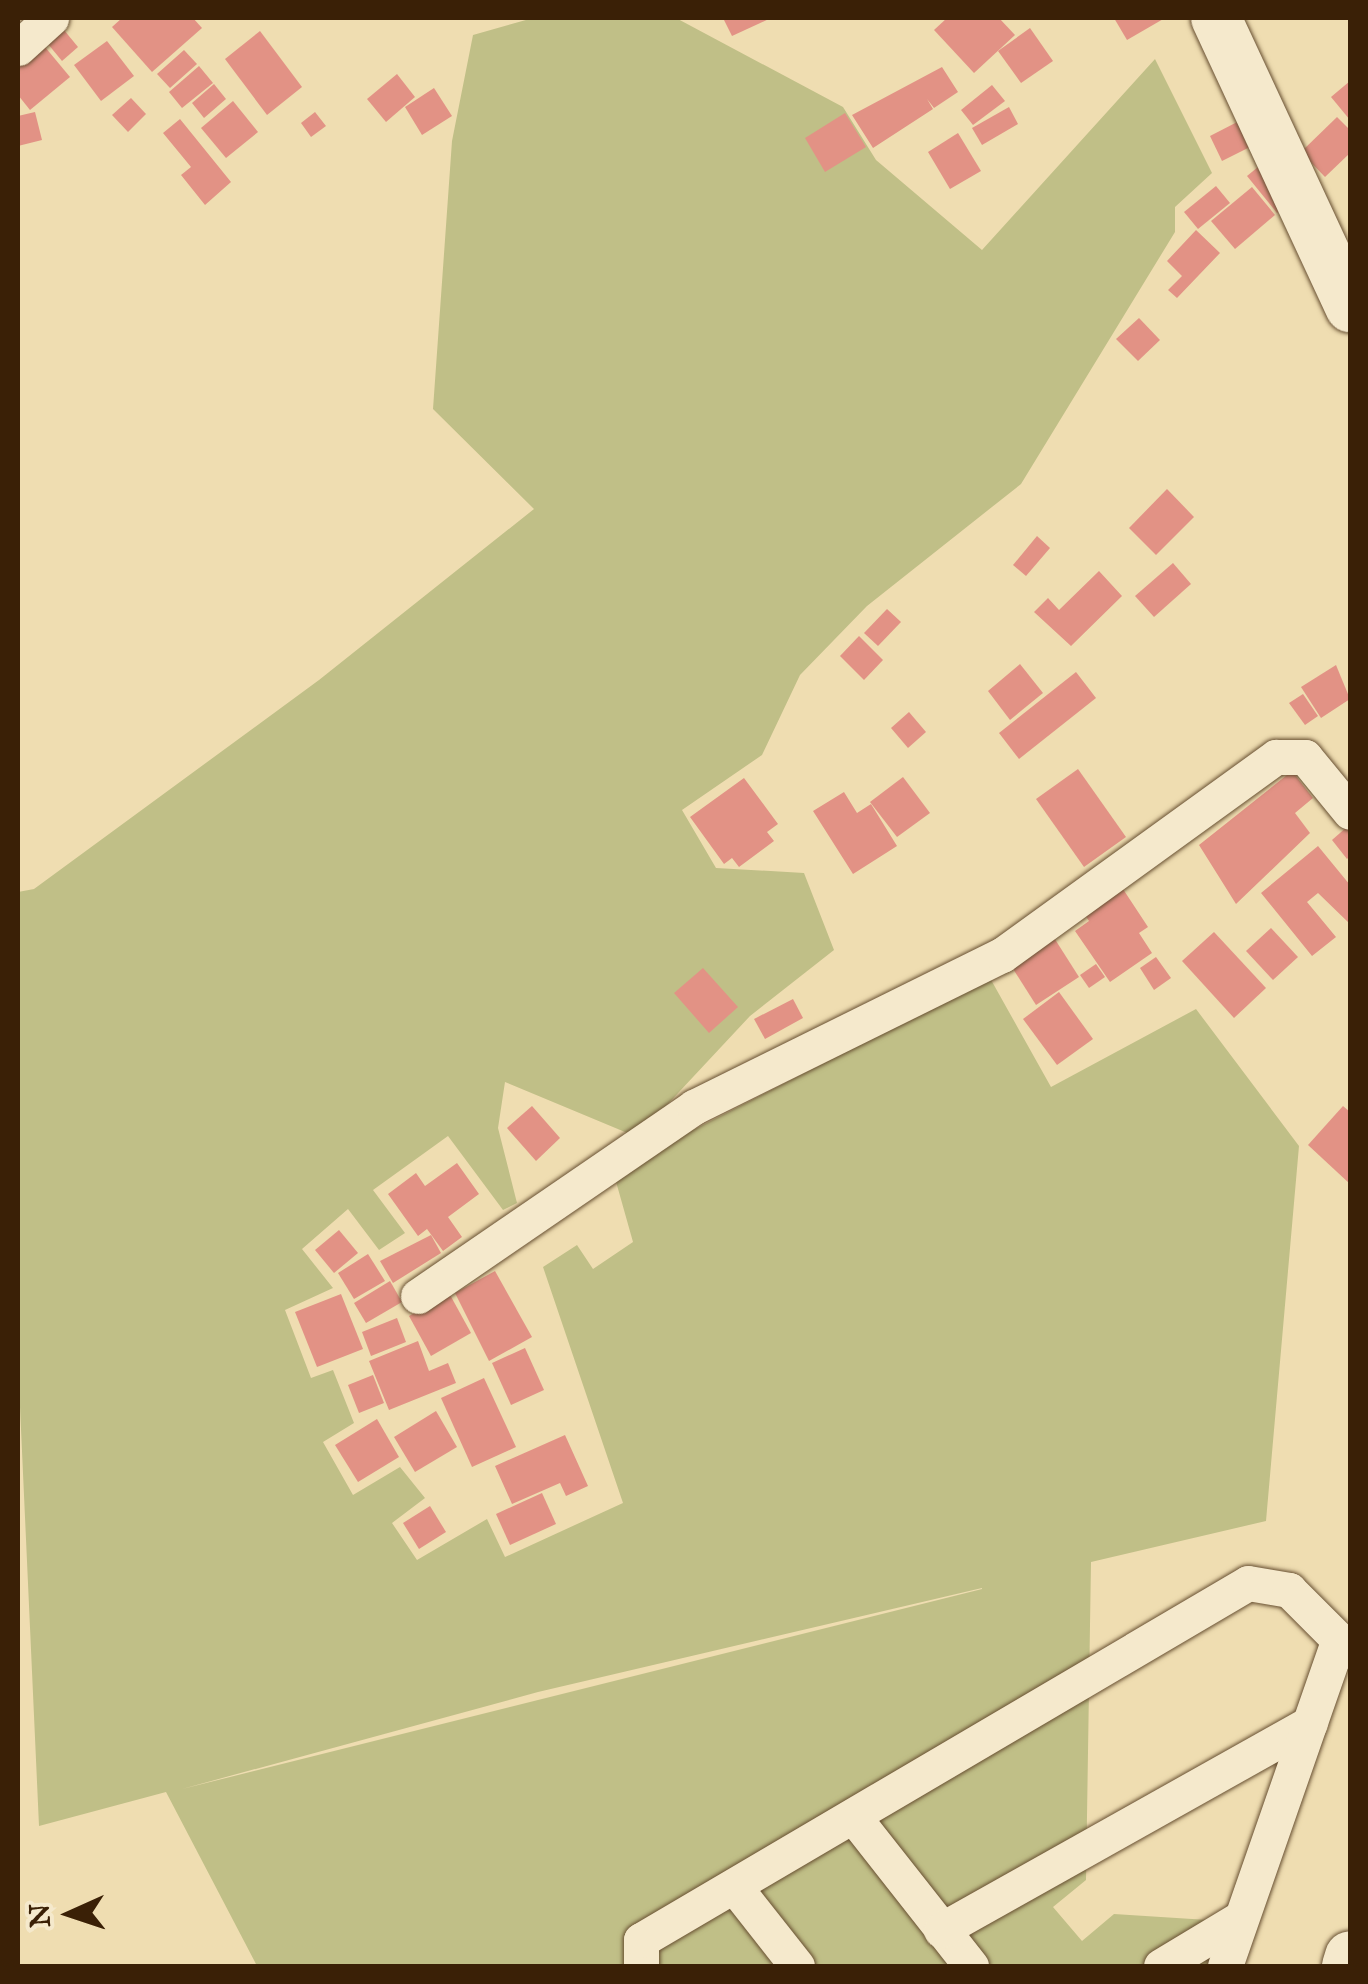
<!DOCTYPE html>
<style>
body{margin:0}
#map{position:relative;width:1368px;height:1984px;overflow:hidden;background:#efddb1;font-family:"IM FELL Great Primer",serif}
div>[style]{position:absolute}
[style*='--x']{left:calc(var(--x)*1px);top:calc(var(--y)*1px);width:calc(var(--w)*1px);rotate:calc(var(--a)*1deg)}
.green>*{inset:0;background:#c0bf87}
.building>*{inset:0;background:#e29285}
.roads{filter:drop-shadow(0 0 2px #674f31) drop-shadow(0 0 2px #674f31)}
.street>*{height:35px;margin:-17.5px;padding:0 17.5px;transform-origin:17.5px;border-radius:17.5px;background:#f5e9cc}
.secondary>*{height:50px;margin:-25px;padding:0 25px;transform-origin:25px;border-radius:25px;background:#f5e9cc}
span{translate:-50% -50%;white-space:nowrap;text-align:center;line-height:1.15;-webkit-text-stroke:9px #f5e9cc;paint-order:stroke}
.frame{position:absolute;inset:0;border:20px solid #3a2006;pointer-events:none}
.north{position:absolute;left:20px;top:1864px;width:100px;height:100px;-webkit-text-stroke:8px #f5e9cc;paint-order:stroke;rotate:267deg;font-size:28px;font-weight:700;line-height:40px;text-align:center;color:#3a2006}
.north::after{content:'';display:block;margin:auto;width:35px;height:45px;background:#3a2006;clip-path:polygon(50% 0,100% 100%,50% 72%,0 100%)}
</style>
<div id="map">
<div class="green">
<div style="clip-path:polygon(evenodd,533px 18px,676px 18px,843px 107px,876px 160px,982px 250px,1155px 59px,1212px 173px,1175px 207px,1175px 232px,1021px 484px,867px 606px,800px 675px,762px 755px,682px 810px,716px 868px,804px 873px,834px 950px,750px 1016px,637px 1137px,505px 1082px,498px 1128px,517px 1203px,503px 1210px,448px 1136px,373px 1190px,405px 1233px,379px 1250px,348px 1209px,302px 1249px,333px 1288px,285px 1310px,311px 1378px,333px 1370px,354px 1423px,323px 1442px,353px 1495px,400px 1467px,425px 1498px,392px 1523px,417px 1560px,487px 1519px,505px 1557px,623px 1503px,543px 1267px,577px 1245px,593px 1269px,633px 1242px,613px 1171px,990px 978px,1051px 1087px,1196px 1009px,1299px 1146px,1266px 1521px,1091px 1562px,1086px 1880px,1053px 1907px,1082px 1941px,1114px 1914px,1239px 1922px,1235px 1966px,257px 1966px,166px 1792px,39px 1826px,18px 1363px,18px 892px,34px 889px,319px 680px,534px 509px,433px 409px,452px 141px,473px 35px,533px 18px,982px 1588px,982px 1589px,182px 1789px,538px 1692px,982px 1588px)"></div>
</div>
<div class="building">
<div style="clip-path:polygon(122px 18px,193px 18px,202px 28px,152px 72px,112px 27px)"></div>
<div style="clip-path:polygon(723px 18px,771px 18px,732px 36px)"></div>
<div style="clip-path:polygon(947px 18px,999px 18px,1015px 35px,974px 73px,934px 30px)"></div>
<div style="clip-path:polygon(1114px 18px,1165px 18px,1127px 40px)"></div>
<div style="clip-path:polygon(1030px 28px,1053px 61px,1021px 83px,998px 51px)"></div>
<div style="clip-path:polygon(64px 30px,78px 47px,62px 61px,48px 44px)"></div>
<div style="clip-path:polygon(260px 31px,302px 87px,267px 115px,225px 59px)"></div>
<div style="clip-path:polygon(40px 41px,70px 77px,30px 110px,18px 95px,18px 60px)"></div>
<div style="clip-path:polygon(107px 41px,134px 76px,101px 101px,74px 65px)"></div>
<div style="clip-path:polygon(184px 50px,197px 64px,170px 88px,157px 74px)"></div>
<div style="clip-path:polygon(199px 66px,213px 83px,182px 108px,169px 92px)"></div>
<div style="clip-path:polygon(942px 67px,958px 92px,934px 108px,927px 99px,933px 109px,873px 148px,852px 115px)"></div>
<div style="clip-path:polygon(397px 74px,415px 97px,386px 122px,367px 99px)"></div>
<div style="clip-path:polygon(1350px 81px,1350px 120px,1331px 97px)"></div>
<div style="clip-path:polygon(214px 84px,226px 99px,204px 118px,192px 103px)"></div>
<div style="clip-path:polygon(992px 85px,1005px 101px,973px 125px,961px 110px)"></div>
<div style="clip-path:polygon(434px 88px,452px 116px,422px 135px,405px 107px)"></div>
<div style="clip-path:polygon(131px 98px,146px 114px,128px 132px,112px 115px)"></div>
<div style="clip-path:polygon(233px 101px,258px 132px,226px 158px,201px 128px)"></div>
<div style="clip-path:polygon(1009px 107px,1018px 124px,982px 145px,972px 128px)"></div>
<div style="clip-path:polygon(35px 112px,42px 140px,18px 146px,18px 116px)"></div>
<div style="clip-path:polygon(315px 112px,326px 126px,311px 137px,301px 123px)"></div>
<div style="clip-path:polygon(845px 113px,866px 147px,825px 172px,805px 138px)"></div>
<div style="clip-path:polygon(1337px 117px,1350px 130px,1350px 153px,1325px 177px,1301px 152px)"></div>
<div style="clip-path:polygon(1245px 118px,1258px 143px,1222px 161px,1210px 136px)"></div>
<div style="clip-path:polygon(180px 119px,231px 182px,205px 205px,181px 175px,191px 167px,163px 133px)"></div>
<div style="clip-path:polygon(958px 133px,981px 171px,950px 189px,928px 152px)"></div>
<div style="clip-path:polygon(1269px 158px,1289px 204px,1277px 213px,1247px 176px)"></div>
<div style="clip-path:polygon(1216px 186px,1230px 203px,1198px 229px,1184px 212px)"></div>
<div style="clip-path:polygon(1252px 187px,1275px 215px,1235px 249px,1211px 221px)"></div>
<div style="clip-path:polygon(1196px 230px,1220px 253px,1177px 298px,1168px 290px,1182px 276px,1167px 261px)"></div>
<div style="clip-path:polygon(1139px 318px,1160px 340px,1138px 361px,1116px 339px)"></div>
<div style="clip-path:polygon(1167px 489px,1194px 517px,1156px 555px,1129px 528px)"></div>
<div style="clip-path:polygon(1037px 536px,1050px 548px,1026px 576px,1013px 565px)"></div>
<div style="clip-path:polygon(1173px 563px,1191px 584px,1154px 617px,1135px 596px)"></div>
<div style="clip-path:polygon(1099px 571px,1122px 596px,1071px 646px,1034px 612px,1048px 598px,1059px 610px)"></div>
<div style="clip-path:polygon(887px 609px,901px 622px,878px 646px,864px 633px)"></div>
<div style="clip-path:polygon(859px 636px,883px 660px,864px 680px,840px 656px)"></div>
<div style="clip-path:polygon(1020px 664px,1043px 693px,1010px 720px,988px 691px)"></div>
<div style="clip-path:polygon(1336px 665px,1350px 699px,1321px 718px,1301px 687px)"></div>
<div style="clip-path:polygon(1076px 672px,1096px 698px,1019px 759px,999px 733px)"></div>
<div style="clip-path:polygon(1303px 694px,1318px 716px,1305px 725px,1289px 703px)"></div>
<div style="clip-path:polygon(909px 712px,926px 732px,908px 748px,891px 728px)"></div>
<div style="clip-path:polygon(1078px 769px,1126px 837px,1084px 867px,1036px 799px)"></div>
<div style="clip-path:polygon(1292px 771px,1313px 798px,1295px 813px,1310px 833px,1236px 904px,1199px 845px)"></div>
<div style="clip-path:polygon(903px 777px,930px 813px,897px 837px,870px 802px)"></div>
<div style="clip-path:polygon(744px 778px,778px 824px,767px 832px,774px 841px,739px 867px,732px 858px,724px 864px,690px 817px)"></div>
<div style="clip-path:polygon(844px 792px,857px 813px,871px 804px,897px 846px,853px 874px,813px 811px)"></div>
<div style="clip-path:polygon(1348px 826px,1350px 856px,1347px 859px,1332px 840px)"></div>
<div style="clip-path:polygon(1318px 846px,1350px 885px,1350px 924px,1318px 893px,1307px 902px,1336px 937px,1312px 956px,1261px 893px)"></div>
<div style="clip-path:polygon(1121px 886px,1148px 927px,1139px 933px,1152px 953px,1110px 982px,1075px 931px,1089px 921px,1083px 912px)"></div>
<div style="clip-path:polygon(1271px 928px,1298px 957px,1273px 980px,1246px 951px)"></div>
<div style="clip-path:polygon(1214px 932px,1266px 988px,1234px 1018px,1182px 961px)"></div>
<div style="clip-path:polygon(1051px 933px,1079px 977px,1036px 1005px,1008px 961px)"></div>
<div style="clip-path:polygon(1156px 957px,1171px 978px,1154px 990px,1140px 968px)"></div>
<div style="clip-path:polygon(1096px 964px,1105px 977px,1089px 988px,1080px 975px)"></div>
<div style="clip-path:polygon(703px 968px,738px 1007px,709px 1033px,674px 993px)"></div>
<div style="clip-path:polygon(1059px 992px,1093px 1039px,1057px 1065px,1023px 1019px)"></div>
<div style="clip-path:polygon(793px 999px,803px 1018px,765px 1039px,754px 1019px)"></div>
<div style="clip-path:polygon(532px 1106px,560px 1138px,536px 1161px,507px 1128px)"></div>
<div style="clip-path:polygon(1343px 1106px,1350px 1112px,1350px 1184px,1308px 1145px)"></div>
<div style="clip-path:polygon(457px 1163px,479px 1194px,448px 1217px,462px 1237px,443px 1251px,427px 1229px,418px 1236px,388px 1194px,416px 1173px,425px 1186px)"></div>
<div style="clip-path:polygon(339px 1230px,358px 1253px,334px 1273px,315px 1250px)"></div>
<div style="clip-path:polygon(431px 1235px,441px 1253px,393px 1283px,380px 1261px)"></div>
<div style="clip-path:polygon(368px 1254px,385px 1281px,354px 1299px,338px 1273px)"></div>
<div style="clip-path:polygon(495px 1271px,532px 1337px,489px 1361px,455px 1293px)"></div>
<div style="clip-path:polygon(390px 1281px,402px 1302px,366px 1323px,354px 1303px)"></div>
<div style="clip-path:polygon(449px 1293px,471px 1333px,431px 1356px,409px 1316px)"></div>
<div style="clip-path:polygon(341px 1294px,363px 1349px,317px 1367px,295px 1312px)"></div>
<div style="clip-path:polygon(397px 1318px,406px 1342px,371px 1356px,362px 1332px)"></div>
<div style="clip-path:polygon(418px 1341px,429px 1371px,448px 1363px,456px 1383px,389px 1410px,369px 1361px)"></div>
<div style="clip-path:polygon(525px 1348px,544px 1390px,511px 1405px,492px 1363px)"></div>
<div style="clip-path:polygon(373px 1375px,384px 1403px,359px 1413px,348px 1385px)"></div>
<div style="clip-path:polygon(484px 1378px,516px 1447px,472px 1467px,441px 1398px)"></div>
<div style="clip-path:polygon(436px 1411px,457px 1447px,415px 1472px,394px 1437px)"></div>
<div style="clip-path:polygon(377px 1419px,399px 1457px,358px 1482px,335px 1445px)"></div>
<div style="clip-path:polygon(565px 1435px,588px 1486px,566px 1496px,560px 1483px,512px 1504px,495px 1466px)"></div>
<div style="clip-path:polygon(542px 1493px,556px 1524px,510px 1545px,496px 1514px)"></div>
<div style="clip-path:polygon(430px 1506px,446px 1532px,419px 1549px,403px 1523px)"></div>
</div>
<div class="roads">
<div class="street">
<div style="--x:18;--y:48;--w:45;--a:-42.3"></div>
<div style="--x:418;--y:1296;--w:335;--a:-34.4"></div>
<div style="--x:694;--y:1107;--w:343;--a:-26.3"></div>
<div style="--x:1002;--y:955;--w:338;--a:-35.9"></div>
<div style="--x:1276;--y:757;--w:29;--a:0"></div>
<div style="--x:1305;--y:757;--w:71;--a:50.7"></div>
<div style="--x:853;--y:1816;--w:191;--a:51.8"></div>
<div style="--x:734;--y:1886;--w:102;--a:51.8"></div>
<div style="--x:941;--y:1930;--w:423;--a:-29.3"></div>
<div style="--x:641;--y:1966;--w:26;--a:-90"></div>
<div style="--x:641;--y:1940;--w:704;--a:-30.46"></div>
<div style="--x:1248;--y:1583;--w:42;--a:9.7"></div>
<div style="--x:1289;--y:1590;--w:86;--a:45"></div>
<div style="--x:1161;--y:1966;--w:93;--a:-31"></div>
<div style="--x:1225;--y:1966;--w:346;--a:-70.8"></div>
</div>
<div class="secondary">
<div style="--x:1216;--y:18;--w:319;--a:65.1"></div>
<div style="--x:1347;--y:1966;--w:10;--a:-73"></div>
</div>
</div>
<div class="frame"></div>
<div class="north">N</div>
</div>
